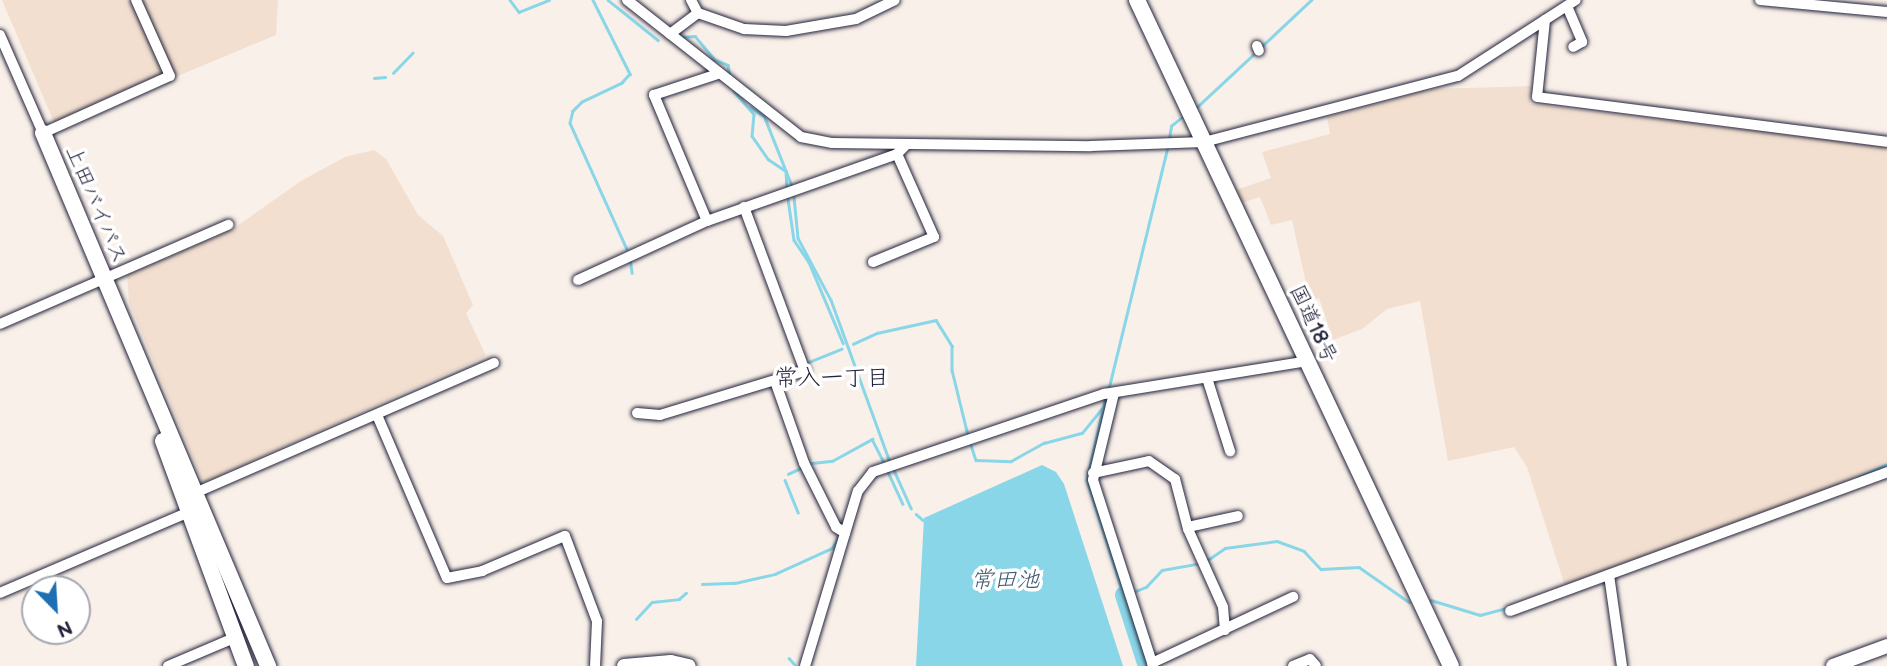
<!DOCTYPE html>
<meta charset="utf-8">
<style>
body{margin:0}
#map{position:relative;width:1887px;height:666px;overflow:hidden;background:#f9f0e9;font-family:"Balsamiq Sans","Klee One",sans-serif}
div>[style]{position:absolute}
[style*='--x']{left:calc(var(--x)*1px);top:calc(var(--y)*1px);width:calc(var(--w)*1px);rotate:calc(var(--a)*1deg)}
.built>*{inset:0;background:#f2dfcf}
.water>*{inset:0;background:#89d6e8}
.stream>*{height:2.5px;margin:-1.25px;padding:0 1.25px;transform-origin:1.25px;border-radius:1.25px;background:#89d6e8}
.river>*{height:18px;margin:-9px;padding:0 9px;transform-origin:9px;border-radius:9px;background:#89d6e8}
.roads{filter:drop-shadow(0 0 2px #22223b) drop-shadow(0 0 2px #22223b)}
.minor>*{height:10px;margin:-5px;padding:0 5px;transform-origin:5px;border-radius:5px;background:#fff}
.major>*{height:14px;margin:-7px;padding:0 7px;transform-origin:7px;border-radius:7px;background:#fff}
.highway>*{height:16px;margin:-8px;padding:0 8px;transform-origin:8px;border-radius:8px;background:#fff}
span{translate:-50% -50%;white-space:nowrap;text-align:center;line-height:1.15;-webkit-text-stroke:7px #fff;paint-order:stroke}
.street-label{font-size:21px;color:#22223b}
.neighbourhood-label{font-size:23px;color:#22223b}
.water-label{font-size:23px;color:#41586f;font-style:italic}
.north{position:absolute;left:21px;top:575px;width:70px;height:70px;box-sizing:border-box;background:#fff;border:2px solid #a7a7b1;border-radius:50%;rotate:156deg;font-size:19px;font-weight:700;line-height:28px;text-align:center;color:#22223b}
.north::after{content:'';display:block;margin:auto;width:24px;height:32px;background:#1f6fb2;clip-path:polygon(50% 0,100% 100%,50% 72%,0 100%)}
</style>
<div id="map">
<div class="built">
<div style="clip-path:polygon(2px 0,278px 0,276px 35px,56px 127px)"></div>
<div style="clip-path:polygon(1531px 86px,1530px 104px,1887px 147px,1887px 463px,1807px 499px,1565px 586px,1527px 467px,1514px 447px,1448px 461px,1420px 301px,1387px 309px,1362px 329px,1333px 340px,1319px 298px,1310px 301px,1292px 220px,1271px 225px,1260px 197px,1242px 203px,1236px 190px,1271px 178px,1262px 152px,1330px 134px,1327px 117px,1435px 89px)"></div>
<div style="clip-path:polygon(374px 150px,386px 159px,418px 215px,443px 236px,473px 305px,466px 313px,486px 356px,203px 483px,129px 302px,127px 275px,230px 231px,301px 181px,345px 157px)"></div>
</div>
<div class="water">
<div style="clip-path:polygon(1042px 465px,1056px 472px,1064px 484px,1123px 666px,916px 666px,924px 518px)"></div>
</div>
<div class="stream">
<div style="--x:510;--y:0;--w:15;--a:53"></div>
<div style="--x:519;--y:12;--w:32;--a:-22"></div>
<div style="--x:593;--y:0;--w:83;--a:63.4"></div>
<div style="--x:630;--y:74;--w:12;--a:132"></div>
<div style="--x:622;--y:83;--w:44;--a:154.6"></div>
<div style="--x:582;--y:102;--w:13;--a:135"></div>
<div style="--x:573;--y:111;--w:12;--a:104"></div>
<div style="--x:570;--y:123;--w:138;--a:65.7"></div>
<div style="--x:608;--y:0;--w:64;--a:38.7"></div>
<div style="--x:681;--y:37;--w:14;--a:-4"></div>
<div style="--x:695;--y:36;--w:30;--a:50"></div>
<div style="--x:714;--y:59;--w:15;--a:23"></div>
<div style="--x:728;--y:65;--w:13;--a:81"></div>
<div style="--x:1261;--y:47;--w:69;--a:-43.2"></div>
<div style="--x:393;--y:73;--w:28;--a:-46"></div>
<div style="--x:374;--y:78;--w:11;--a:-5"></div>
<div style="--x:734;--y:91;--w:30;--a:49"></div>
<div style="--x:754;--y:114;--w:22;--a:95"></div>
<div style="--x:752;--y:136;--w:28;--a:55"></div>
<div style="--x:768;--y:159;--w:22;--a:34"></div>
<div style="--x:786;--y:171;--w:18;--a:87"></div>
<div style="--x:750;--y:107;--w:17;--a:33"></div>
<div style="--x:1197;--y:107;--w:81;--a:-43"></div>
<div style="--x:765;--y:118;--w:73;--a:68.3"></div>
<div style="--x:1169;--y:139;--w:13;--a:-81"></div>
<div style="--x:1171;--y:126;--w:13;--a:-39"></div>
<div style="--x:794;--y:197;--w:41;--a:84.4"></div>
<div style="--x:798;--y:238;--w:70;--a:62"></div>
<div style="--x:831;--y:300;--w:172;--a:70"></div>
<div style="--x:788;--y:199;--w:41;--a:81.7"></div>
<div style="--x:794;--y:240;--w:27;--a:56"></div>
<div style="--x:809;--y:262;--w:88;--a:67.2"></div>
<div style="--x:630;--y:258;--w:15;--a:82"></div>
<div style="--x:853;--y:344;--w:26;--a:-25"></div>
<div style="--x:877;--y:333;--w:60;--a:-12.4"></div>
<div style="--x:936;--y:320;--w:31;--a:58"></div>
<div style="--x:952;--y:346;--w:24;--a:90"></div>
<div style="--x:952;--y:370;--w:67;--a:76.2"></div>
<div style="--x:809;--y:362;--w:35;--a:-22"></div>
<div style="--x:1108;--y:391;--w:253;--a:-76.3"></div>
<div style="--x:1106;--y:397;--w:85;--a:102.9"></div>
<div style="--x:1087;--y:480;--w:121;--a:72.2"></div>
<div style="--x:970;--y:442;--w:19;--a:72"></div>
<div style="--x:976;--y:460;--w:35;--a:2"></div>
<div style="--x:1011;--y:461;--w:38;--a:-29"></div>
<div style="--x:1044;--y:443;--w:39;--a:-15"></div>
<div style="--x:1082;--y:433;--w:32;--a:-51"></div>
<div style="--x:812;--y:463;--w:20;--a:-6"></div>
<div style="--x:832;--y:461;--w:46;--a:-28.8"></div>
<div style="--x:872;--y:439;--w:27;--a:63"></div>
<div style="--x:894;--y:470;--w:42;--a:65.9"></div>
<div style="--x:888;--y:472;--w:35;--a:65"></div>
<div style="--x:788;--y:474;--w:14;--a:-25"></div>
<div style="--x:1857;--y:478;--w:33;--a:-25"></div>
<div style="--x:785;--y:480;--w:35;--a:68"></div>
<div style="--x:916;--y:514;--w:9;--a:41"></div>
<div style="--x:1206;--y:561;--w:23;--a:-34"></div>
<div style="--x:1225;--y:548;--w:52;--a:-7.7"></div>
<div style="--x:1277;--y:541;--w:29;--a:20"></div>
<div style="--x:1304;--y:551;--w:25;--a:47"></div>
<div style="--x:1321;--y:569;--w:38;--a:-3"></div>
<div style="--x:1359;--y:567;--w:61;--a:35"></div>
<div style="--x:702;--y:584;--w:33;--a:-2"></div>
<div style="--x:735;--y:583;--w:41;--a:-12.7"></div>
<div style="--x:775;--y:574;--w:63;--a:-24.5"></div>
<div style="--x:832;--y:548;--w:13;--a:-58"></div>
<div style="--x:1136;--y:591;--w:11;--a:-22"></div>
<div style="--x:1146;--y:587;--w:23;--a:-47"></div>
<div style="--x:1162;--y:570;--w:39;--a:-10"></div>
<div style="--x:1431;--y:600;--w:51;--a:17"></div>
<div style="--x:1480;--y:615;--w:28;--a:-15"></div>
<div style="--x:636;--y:619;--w:23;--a:-47"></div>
<div style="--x:652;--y:602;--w:27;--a:-6"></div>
<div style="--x:679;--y:599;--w:9;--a:-41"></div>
<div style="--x:789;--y:658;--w:11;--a:49"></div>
</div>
<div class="river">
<div style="--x:1124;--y:595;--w:75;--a:72.1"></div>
</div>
<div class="roads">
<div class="minor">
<div style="--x:627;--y:0;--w:221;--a:38.2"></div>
<div style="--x:801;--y:137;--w:32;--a:11"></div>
<div style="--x:832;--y:143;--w:259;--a:0.7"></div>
<div style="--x:1091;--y:146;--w:113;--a:-2"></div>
<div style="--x:1204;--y:142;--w:262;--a:-14.6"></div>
<div style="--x:1458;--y:76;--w:140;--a:-32.8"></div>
<div style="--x:691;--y:0;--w:15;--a:62"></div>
<div style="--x:1760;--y:0;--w:128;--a:5.4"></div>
<div style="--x:1567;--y:6;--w:39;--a:67"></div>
<div style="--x:1582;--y:42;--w:10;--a:151"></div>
<div style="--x:1545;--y:20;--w:77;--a:95.9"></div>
<div style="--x:1537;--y:97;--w:353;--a:7.3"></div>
<div style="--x:670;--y:34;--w:35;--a:-37"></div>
<div style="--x:698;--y:13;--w:49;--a:19.2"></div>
<div style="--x:744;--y:29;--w:42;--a:2.7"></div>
<div style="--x:786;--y:31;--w:71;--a:-9.7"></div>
<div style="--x:856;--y:19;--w:43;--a:-26"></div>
<div style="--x:0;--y:35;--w:107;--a:66.3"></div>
<div style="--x:43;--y:133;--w:139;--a:-24.2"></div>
<div style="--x:170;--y:76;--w:83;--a:-114.1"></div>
<div style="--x:1257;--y:46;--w:5;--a:68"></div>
<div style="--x:707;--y:221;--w:137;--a:-112.8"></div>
<div style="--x:654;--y:95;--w:67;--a:-18.2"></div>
<div style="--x:873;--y:262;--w:66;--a:-22.3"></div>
<div style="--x:934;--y:237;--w:91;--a:-114"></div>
<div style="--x:578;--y:280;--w:142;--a:-24.6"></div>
<div style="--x:707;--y:221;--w:201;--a:-19.4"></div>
<div style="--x:897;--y:154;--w:13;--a:-45"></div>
<div style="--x:0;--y:324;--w:249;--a:-23.5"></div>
<div style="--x:1207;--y:378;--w:77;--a:72.5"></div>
<div style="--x:775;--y:381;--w:87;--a:70.5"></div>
<div style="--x:804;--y:463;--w:72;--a:63.4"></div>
<div style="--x:836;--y:527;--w:11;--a:34"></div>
<div style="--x:1114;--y:393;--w:89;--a:103.6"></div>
<div style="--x:1093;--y:480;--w:195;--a:72.1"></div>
<div style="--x:637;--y:413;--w:23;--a:5"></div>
<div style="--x:660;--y:415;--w:152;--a:-16.9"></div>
<div style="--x:805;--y:371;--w:175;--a:-110.4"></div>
<div style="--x:377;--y:415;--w:177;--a:66.8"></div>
<div style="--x:447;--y:578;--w:36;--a:-11"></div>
<div style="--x:482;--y:571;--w:90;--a:-22.9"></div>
<div style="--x:565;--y:536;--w:91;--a:69.4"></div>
<div style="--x:597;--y:621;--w:45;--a:92.5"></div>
<div style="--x:1093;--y:473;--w:57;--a:-12.1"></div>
<div style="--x:1149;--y:461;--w:32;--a:35"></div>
<div style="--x:1175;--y:479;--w:52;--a:75.4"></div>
<div style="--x:1188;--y:529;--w:85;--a:65.8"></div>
<div style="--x:1223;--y:607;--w:23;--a:85"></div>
<div style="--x:195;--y:493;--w:326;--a:-23.5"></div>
<div style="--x:1188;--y:527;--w:51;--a:-12.4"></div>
<div style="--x:1609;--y:575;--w:92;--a:81.9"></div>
<div style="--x:0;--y:593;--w:206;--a:-23.2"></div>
<div style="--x:1510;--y:611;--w:402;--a:-20.2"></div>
<div style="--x:1152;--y:663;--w:156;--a:-25.1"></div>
<div style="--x:168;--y:666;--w:72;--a:-23"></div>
<div style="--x:805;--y:666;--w:183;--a:-73.2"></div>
<div style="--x:858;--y:491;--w:24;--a:-52"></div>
<div style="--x:873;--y:472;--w:244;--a:-18.7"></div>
<div style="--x:1104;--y:394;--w:206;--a:-9.2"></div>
<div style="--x:1293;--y:666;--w:18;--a:-22"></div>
<div style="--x:1310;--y:659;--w:9;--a:49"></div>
</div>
<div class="major">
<div style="--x:624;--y:666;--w:47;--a:-4.9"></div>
<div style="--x:671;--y:662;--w:18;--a:13"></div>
<div style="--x:1833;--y:666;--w:58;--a:-20.3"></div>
</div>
<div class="highway">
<div style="--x:1137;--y:0;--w:736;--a:64.76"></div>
<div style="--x:43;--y:133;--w:579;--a:67.11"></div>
<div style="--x:163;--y:441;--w:240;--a:69.8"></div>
</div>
</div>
<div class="street-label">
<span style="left:96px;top:205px;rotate:67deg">上田バイパス</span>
<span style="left:1313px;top:324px;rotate:65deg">国道18号</span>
</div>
<div class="neighbourhood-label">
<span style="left:832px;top:378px">常入一丁目</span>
</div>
<div class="water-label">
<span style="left:1005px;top:580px">常田池</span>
</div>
<div class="north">N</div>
</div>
